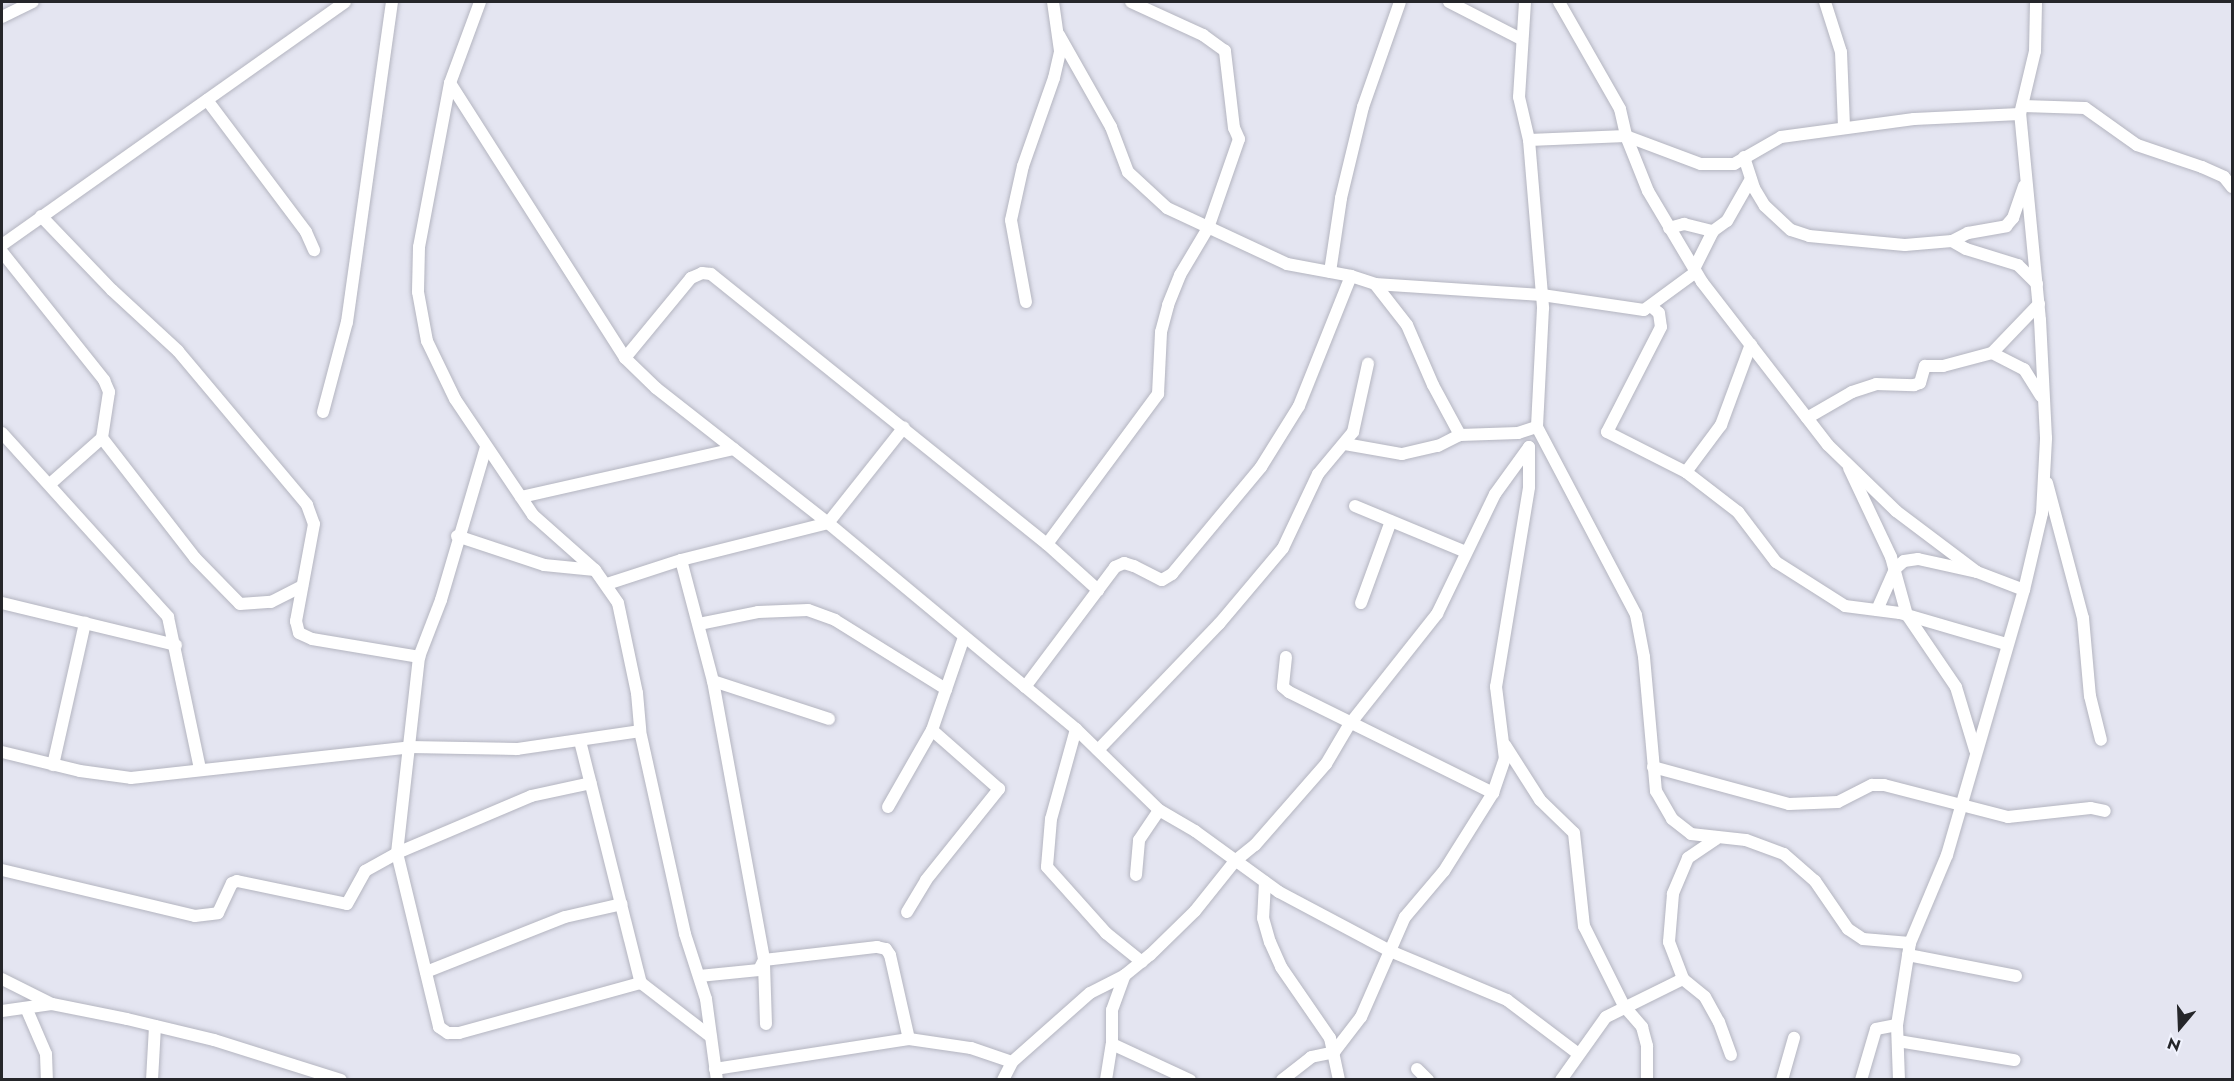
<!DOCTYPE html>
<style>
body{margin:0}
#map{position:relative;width:2234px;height:1081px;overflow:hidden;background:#e4e5f1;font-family:Jost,sans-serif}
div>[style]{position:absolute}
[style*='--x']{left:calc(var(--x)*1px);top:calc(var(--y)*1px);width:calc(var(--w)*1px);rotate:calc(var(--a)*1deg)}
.roads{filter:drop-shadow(0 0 2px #b4b5c0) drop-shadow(0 0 2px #b4b5c0)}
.minor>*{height:12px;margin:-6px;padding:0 6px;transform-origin:6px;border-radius:6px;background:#fff}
span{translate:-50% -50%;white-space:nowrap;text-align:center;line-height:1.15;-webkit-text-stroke:4.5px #f1f3fe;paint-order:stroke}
.frame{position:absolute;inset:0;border:3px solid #25262a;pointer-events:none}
.north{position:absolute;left:2150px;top:997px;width:60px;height:60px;-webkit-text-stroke:4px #f1f3fe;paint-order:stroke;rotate:199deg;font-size:16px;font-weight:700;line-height:24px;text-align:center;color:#25262a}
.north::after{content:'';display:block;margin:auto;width:21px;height:27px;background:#25262a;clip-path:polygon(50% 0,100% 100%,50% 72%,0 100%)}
</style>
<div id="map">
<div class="roads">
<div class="minor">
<div style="--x:480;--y:2;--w:86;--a:110.3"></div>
<div style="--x:450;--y:83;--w:167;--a:100.7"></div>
<div style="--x:419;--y:247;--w:45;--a:91.3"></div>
<div style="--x:418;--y:292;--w:50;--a:79.6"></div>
<div style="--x:427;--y:341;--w:64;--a:64.2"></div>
<div style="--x:455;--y:399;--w:140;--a:56.1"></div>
<div style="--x:533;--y:515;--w:83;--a:41.6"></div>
<div style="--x:595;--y:570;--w:40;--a:55.1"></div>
<div style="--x:618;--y:603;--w:92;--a:78.1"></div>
<div style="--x:637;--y:693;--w:38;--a:85"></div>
<div style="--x:640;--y:731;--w:208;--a:77.5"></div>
<div style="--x:685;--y:934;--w:68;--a:72.1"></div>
<div style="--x:706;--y:999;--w:82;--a:82.3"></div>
<div style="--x:1449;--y:2;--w:81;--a:27.2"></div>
<div style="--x:1525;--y:2;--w:95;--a:93.6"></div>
<div style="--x:1519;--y:97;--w:44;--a:76.9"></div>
<div style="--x:1529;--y:140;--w:169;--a:85.2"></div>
<div style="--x:1543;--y:308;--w:119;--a:92.9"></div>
<div style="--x:1537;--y:427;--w:212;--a:62.2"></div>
<div style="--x:1636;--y:615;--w:43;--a:79.2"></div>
<div style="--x:1644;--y:657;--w:135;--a:84.9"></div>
<div style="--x:1656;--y:791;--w:32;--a:60"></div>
<div style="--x:1672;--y:819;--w:24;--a:38"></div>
<div style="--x:1691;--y:834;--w:55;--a:6.2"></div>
<div style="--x:1746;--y:840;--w:40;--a:20.2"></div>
<div style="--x:1784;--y:854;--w:41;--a:41.1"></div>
<div style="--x:1815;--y:881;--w:58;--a:55.5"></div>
<div style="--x:1848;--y:929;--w:18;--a:34"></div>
<div style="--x:1863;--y:939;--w:47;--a:4.9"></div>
<div style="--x:1559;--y:2;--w:123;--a:60.3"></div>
<div style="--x:1620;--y:109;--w:28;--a:77"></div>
<div style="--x:1626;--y:136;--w:59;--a:68.2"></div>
<div style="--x:1648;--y:191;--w:106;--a:59.3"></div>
<div style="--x:1702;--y:282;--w:206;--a:52.3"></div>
<div style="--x:1828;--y:445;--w:95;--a:44.1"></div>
<div style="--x:1896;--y:511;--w:101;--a:37"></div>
<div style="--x:1825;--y:2;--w:52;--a:72.3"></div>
<div style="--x:1841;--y:52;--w:76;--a:87.7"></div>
<div style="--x:2;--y:17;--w:34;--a:-26"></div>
<div style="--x:1059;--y:35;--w:106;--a:60.5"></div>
<div style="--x:1111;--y:127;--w:48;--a:69.3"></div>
<div style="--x:1128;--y:172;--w:53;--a:42.7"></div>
<div style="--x:1167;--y:208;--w:132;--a:25"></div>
<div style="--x:1287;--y:264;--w:65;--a:10.6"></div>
<div style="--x:1351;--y:276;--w:25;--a:18"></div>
<div style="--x:1375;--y:284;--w:167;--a:3.8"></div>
<div style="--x:1542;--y:295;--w:103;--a:8.4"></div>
<div style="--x:1644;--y:310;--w:64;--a:-36.2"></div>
<div style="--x:450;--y:83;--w:326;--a:57.5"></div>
<div style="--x:625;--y:358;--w:43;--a:44.1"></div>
<div style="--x:656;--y:388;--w:219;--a:38.1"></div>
<div style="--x:828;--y:523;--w:322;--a:39.7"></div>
<div style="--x:1076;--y:729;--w:116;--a:44.3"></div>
<div style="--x:1159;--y:810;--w:42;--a:30.3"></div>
<div style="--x:1195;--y:831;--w:104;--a:36"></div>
<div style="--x:1279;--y:892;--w:126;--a:28"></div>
<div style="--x:1390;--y:951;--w:127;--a:22.7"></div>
<div style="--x:1507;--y:1000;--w:88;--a:37.1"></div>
<div style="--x:207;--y:100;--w:165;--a:53.1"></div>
<div style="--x:306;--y:232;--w:20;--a:66"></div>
<div style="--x:2023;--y:106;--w:62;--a:1.8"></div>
<div style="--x:2085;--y:108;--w:64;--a:35.4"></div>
<div style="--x:2137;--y:145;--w:69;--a:18.7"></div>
<div style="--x:2202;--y:167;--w:24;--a:24"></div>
<div style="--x:2224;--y:177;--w:13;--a:51"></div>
<div style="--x:1529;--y:140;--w:97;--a:-2.4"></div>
<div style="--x:1626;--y:136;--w:80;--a:20.5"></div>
<div style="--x:1701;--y:164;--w:33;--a:0"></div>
<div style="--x:1734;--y:164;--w:54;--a:-29.9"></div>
<div style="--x:1781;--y:137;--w:134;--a:-7.7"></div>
<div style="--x:1914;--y:119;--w:106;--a:-2.7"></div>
<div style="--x:1744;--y:157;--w:33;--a:72"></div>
<div style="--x:1754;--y:188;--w:21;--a:59"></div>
<div style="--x:1765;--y:206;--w:35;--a:43"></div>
<div style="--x:1791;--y:230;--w:19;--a:18"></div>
<div style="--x:1809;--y:236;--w:96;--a:5.4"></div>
<div style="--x:1905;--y:245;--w:47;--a:-4.9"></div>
<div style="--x:1952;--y:241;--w:18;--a:-27"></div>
<div style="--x:1968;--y:233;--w:39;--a:-10"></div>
<div style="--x:2006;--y:226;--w:11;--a:-49"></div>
<div style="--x:2013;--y:218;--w:34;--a:-71"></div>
<div style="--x:41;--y:216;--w:103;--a:46.2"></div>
<div style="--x:112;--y:290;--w:90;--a:42.7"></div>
<div style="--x:178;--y:351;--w:201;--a:50"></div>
<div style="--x:307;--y:505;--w:20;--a:70"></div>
<div style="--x:314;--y:524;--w:99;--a:100.5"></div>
<div style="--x:296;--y:621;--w:12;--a:76"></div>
<div style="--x:299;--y:633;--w:14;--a:25"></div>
<div style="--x:312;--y:639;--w:109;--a:9.5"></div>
<div style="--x:1669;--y:228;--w:16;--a:-15"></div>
<div style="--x:1684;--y:224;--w:30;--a:14"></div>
<div style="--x:1952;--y:241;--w:16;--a:30"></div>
<div style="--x:1966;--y:249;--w:54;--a:17.1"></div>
<div style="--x:2018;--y:265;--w:27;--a:45"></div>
<div style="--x:2;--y:245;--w:420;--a:-35.3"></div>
<div style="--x:2;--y:252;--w:164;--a:51.4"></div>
<div style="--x:104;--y:380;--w:13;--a:67"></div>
<div style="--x:109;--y:392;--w:47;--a:98.7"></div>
<div style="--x:102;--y:438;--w:152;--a:52.2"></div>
<div style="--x:195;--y:558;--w:64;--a:45.6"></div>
<div style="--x:240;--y:604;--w:31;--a:-4"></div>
<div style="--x:271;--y:602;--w:35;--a:-27"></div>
<div style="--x:1694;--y:269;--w:42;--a:-63.4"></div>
<div style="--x:1713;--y:231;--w:17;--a:-36"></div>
<div style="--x:1727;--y:221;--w:48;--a:-60.3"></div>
<div style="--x:1330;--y:272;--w:75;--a:-81.5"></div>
<div style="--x:1341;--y:198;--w:94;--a:-76.4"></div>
<div style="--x:1363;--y:107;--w:111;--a:-70.6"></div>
<div style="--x:1375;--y:284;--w:52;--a:52"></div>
<div style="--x:1407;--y:325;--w:65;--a:66.6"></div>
<div style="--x:1433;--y:385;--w:57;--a:61.6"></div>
<div style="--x:1026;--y:302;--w:83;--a:-100.4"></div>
<div style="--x:1011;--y:220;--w:55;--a:-77.5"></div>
<div style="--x:1023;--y:166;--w:93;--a:-70.6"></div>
<div style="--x:1054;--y:78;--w:28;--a:-77"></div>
<div style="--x:1060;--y:51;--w:49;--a:-98.1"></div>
<div style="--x:1652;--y:307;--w:9;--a:41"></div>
<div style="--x:1659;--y:313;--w:14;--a:82"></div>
<div style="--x:1661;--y:327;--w:118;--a:117.2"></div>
<div style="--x:1607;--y:432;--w:89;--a:26.9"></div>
<div style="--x:1686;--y:472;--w:66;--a:37.6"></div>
<div style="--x:1738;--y:512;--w:63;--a:52.8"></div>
<div style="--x:1776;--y:562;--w:82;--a:32.5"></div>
<div style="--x:1845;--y:606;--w:55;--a:7.3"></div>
<div style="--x:1900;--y:613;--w:110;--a:16.3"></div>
<div style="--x:1992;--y:353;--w:68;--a:-46.2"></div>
<div style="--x:625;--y:358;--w:104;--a:-50.5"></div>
<div style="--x:691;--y:278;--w:12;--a:-24"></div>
<div style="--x:702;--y:273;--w:9;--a:6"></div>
<div style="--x:711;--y:274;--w:431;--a:38.8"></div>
<div style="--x:1047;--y:544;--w:69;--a:42"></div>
<div style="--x:323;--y:412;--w:93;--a:-75.1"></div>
<div style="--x:347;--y:322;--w:323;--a:-82"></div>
<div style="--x:1807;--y:418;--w:52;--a:-30"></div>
<div style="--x:1852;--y:392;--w:25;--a:-18"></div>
<div style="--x:1876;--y:384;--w:38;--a:2"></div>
<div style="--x:1914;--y:385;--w:6;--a:-18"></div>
<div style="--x:1920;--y:383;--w:18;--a:-74"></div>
<div style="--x:1925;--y:366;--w:18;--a:0"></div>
<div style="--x:1943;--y:366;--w:51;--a:-14.9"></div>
<div style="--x:1992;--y:353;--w:36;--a:27"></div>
<div style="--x:2024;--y:369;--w:32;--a:58"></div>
<div style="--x:2;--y:433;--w:248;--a:47.9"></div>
<div style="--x:168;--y:617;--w:155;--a:78.1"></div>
<div style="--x:1345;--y:444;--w:58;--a:10"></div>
<div style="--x:1402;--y:454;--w:37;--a:-13"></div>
<div style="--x:1438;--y:446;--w:25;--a:-27"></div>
<div style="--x:1460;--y:435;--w:58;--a:-2"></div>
<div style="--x:1518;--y:433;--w:20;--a:-18"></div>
<div style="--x:486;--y:447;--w:159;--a:106.4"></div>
<div style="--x:441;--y:600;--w:61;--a:111.1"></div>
<div style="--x:419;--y:657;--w:197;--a:96.4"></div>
<div style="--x:397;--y:853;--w:179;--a:76.4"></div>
<div style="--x:439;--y:1027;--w:11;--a:34"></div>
<div style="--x:448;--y:1033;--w:11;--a:0"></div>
<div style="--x:459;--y:1033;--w:189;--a:-15.4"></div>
<div style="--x:1849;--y:468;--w:98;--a:64.7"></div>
<div style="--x:1891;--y:557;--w:60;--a:74.6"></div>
<div style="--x:1907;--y:615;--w:87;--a:55.8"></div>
<div style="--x:1956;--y:687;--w:66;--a:73.2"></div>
<div style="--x:1686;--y:472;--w:59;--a:-53.3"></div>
<div style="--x:1721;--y:425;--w:86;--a:-69.7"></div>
<div style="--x:2047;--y:483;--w:140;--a:75.1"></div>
<div style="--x:2083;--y:618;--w:78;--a:84.9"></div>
<div style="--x:2090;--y:696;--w:45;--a:76"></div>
<div style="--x:50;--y:484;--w:69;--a:-41.5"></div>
<div style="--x:521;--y:497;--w:218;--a:-12.7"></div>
<div style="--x:1355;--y:506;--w:120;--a:22.5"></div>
<div style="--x:457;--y:536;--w:92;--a:18.4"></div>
<div style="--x:544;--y:565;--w:51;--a:5.6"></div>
<div style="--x:1047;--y:544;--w:187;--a:-53.5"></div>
<div style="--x:1158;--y:394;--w:62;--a:-87.2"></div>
<div style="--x:1161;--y:332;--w:28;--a:-75"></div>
<div style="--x:1168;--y:305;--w:32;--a:-68"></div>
<div style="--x:1180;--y:275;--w:55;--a:-59.2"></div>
<div style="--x:1208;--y:228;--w:94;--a:-70.8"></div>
<div style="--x:1239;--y:139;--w:12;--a:-114"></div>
<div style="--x:1234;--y:128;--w:78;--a:-96.7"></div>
<div style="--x:1225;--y:51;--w:27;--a:-144"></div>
<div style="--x:1203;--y:35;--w:79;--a:-155.4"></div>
<div style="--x:681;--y:560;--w:125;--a:75.2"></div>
<div style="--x:713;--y:681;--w:284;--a:79.6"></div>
<div style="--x:764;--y:960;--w:11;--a:117"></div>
<div style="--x:759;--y:970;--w:60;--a:174.3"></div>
<div style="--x:607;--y:584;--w:78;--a:-18"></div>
<div style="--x:681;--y:560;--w:152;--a:-14.1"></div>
<div style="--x:828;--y:523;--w:122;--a:-51.6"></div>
<div style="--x:2;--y:603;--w:179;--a:13.6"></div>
<div style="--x:1361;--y:603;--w:87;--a:-69.9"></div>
<div style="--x:1877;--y:610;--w:45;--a:-66.3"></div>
<div style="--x:1895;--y:569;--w:12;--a:-42"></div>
<div style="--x:1904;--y:561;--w:14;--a:-8"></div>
<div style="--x:1918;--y:559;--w:60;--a:12.4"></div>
<div style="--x:1977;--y:572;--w:50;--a:21"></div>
<div style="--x:699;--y:624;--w:60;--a:-11.5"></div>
<div style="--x:758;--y:612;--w:50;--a:-2.3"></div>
<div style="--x:808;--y:610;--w:29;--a:20"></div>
<div style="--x:835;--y:620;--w:131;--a:31.9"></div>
<div style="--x:1286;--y:657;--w:30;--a:96"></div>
<div style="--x:1283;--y:687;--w:8;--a:40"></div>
<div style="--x:1289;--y:692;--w:228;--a:26.3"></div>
<div style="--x:713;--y:681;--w:122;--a:18.1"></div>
<div style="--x:1025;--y:687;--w:150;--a:-53.1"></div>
<div style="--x:1115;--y:567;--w:10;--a:-24"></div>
<div style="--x:1124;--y:563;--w:10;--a:17"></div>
<div style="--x:1134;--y:566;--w:31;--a:27"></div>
<div style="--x:1162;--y:580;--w:12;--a:-31"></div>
<div style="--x:1172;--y:574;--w:139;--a:-50.2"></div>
<div style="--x:1261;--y:467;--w:72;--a:-58.1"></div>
<div style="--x:1299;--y:406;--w:140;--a:-68.2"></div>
<div style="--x:1076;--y:729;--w:93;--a:105.5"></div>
<div style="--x:1051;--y:819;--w:48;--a:94.8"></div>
<div style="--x:1047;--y:867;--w:89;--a:48.2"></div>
<div style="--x:1106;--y:933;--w:46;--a:38.9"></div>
<div style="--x:580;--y:741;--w:250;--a:75.9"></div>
<div style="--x:641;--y:983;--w:88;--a:37.6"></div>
<div style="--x:1505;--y:745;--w:65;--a:57.5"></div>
<div style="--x:1540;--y:800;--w:47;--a:44.1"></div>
<div style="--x:1574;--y:833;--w:94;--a:83.9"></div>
<div style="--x:1584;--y:926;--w:89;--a:63.4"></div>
<div style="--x:1624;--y:1006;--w:28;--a:49"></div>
<div style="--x:1642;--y:1027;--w:20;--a:75"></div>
<div style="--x:1647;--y:1046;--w:34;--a:90"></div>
<div style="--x:1098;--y:750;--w:175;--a:-46.2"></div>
<div style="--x:1219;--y:624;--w:99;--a:-49.9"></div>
<div style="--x:1283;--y:548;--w:82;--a:-64.7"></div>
<div style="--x:1318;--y:474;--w:55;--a:-50.2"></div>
<div style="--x:1353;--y:432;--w:70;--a:-77.6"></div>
<div style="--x:2;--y:752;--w:80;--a:13.7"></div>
<div style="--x:80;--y:771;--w:51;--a:7.8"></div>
<div style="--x:131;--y:778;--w:281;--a:-6.3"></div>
<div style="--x:410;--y:747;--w:107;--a:1.1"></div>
<div style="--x:517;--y:749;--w:124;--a:-8.3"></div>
<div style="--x:53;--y:765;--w:146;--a:-77.3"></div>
<div style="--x:1653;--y:767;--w:141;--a:15.2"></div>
<div style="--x:1789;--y:804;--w:49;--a:-2.3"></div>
<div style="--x:1838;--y:802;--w:38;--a:-27"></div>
<div style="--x:1872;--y:785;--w:12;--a:0"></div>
<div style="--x:1884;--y:785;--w:128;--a:14.5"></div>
<div style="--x:2008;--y:817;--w:83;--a:-6.2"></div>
<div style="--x:2091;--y:808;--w:14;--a:12"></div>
<div style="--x:888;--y:807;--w:89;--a:-60.3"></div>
<div style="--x:932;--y:730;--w:98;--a:-71"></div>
<div style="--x:1716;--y:839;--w:34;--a:146"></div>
<div style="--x:1688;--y:858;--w:39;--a:113"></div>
<div style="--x:1673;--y:894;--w:48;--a:94.8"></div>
<div style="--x:1669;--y:942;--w:40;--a:69"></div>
<div style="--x:1683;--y:979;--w:28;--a:39"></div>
<div style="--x:1705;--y:997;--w:29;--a:61"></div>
<div style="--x:1719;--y:1022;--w:35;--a:70"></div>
<div style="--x:2;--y:870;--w:198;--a:13.4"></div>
<div style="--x:195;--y:916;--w:23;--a:-7"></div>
<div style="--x:218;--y:913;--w:33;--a:-65"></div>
<div style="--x:232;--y:883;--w:5;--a:-22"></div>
<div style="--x:237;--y:881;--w:112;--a:11.8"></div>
<div style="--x:347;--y:904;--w:38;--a:-61"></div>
<div style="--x:365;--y:871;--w:37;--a:-29"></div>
<div style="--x:397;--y:853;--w:146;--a:-23"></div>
<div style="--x:531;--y:796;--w:61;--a:-12.2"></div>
<div style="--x:1136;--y:875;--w:35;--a:-85"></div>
<div style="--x:1139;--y:840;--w:36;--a:-56"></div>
<div style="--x:1265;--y:882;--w:36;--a:93"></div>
<div style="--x:1263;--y:918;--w:25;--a:74"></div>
<div style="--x:1270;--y:942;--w:27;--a:66"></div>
<div style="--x:1281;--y:967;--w:86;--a:55.4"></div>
<div style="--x:1330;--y:1038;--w:43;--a:77.9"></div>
<div style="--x:907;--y:912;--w:37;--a:-59"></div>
<div style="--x:926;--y:880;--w:117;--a:-51.3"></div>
<div style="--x:999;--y:789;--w:89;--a:-138.6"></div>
<div style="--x:1908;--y:955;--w:110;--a:11"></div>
<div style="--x:764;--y:960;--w:114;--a:-6.6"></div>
<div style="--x:877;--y:947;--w:9;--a:13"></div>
<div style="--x:886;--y:949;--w:7;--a:56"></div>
<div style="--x:890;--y:955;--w:86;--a:77.3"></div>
<div style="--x:764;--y:964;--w:60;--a:88.1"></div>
<div style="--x:426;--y:972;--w:149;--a:-21.6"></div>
<div style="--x:565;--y:917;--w:58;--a:-12.8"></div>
<div style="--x:2;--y:979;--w:56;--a:26.6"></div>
<div style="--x:27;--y:1010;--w:48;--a:66.6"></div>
<div style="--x:46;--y:1054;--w:26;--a:88"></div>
<div style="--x:2;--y:1011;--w:50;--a:-8"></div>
<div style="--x:52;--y:1004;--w:76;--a:11.3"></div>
<div style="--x:127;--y:1019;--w:89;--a:13.6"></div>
<div style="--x:214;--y:1040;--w:133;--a:17.5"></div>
<div style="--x:1898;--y:1041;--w:118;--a:9.3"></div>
<div style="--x:1112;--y:1044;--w:86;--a:24.8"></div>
<div style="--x:715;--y:1069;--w:196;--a:-8.8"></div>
<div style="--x:909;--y:1039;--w:63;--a:8.3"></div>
<div style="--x:971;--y:1048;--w:43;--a:18.9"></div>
<div style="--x:1417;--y:1069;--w:16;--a:45"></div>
<div style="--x:152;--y:1080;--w:54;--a:-86.8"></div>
<div style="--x:1003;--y:1080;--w:20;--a:-63"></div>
<div style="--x:1012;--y:1062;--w:104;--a:-41.5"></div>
<div style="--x:1090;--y:993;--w:39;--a:-27"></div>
<div style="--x:1125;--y:975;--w:32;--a:-39"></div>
<div style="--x:1150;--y:955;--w:63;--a:-44.4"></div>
<div style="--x:1195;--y:911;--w:64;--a:-51.3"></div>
<div style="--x:1235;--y:861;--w:26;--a:-39"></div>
<div style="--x:1255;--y:845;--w:108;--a:-48.8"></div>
<div style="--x:1326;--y:764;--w:45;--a:-59.5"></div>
<div style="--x:1349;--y:725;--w:142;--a:-51.6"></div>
<div style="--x:1437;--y:614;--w:133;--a:-64.2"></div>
<div style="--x:1495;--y:494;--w:58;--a:-54.1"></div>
<div style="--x:1106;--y:1080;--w:36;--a:-81"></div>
<div style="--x:1112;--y:1044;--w:34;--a:-90"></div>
<div style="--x:1112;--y:1010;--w:37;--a:-70"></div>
<div style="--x:1282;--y:1080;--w:37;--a:-38"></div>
<div style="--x:1311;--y:1057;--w:24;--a:-12"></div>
<div style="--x:1334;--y:1052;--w:44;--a:-52.4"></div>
<div style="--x:1361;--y:1017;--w:109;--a:-66.3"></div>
<div style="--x:1405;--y:917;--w:60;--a:-49.7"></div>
<div style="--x:1444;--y:871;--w:92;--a:-57.9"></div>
<div style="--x:1493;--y:793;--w:36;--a:-71"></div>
<div style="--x:1505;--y:759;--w:73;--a:-97.1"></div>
<div style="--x:1496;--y:687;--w:203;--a:-80.6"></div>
<div style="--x:1529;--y:487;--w:40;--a:-90"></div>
<div style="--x:1561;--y:1080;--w:77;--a:-54.5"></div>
<div style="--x:1606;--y:1017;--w:86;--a:-26.3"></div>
<div style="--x:1782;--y:1080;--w:44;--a:-74.1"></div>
<div style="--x:1861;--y:1080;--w:53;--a:-73.6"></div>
<div style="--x:1876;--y:1029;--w:21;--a:-11"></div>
<div style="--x:1899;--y:1080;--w:55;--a:-92.1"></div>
<div style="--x:1897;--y:1025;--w:83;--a:-81"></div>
<div style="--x:1910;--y:943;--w:95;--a:-67.2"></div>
<div style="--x:1947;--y:855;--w:276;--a:-73.8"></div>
<div style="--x:2024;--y:590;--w:79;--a:-76.8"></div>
<div style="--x:2042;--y:513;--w:75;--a:-86.9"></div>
<div style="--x:2046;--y:438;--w:118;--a:-92.9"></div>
<div style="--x:2040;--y:320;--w:207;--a:-95.5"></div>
<div style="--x:2020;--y:114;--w:65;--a:-76.6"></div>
<div style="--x:2035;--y:51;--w:49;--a:-88.8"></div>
</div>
</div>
<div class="frame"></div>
<div class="north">N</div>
</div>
